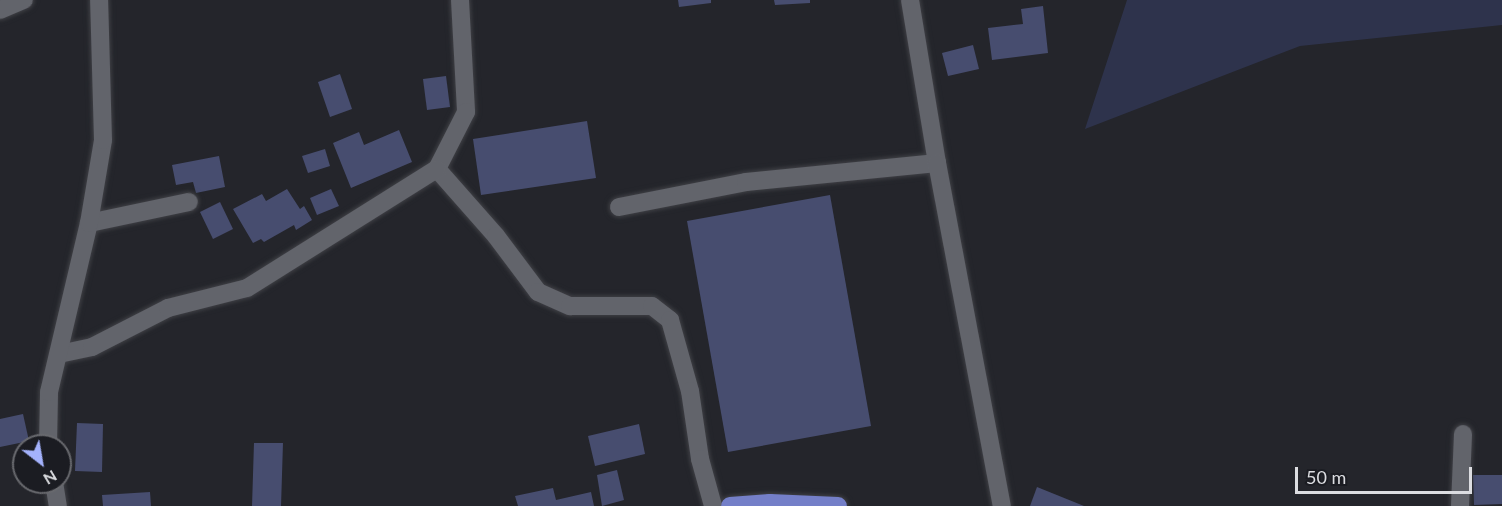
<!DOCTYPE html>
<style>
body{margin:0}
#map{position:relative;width:1502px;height:506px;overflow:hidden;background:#24252b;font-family:Lato,sans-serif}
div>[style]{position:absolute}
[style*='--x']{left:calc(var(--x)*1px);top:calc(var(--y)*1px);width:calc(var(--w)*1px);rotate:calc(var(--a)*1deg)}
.green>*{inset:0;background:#2e334c}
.building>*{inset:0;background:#474d6f}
.roads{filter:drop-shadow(0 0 2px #3f4045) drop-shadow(0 0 2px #3f4045)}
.minor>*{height:18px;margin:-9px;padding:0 9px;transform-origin:9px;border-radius:9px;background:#62646b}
.tertiary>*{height:18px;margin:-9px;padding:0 9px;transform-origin:9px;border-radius:9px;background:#62646b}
.trunk>*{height:18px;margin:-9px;padding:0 9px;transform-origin:9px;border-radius:9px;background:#747fc8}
span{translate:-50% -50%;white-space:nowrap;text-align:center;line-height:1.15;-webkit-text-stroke:5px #1b1c22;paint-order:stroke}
.north{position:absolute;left:12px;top:434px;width:60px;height:60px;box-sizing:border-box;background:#1b1c22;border:2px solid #68696e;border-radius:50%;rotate:149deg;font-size:16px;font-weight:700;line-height:24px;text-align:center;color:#dcdde1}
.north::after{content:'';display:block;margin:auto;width:21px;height:27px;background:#a4b2fc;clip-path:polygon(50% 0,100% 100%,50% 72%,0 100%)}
.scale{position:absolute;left:1295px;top:467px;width:177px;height:27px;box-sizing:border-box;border:3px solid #dcdde1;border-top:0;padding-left:8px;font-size:18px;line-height:21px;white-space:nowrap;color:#dcdde1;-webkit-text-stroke:4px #1b1c22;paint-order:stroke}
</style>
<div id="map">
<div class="green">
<div style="clip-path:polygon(1127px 0,1502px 0,1502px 25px,1300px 46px,1085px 129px)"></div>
</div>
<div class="building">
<div style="clip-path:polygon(678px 0,711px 0,711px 3px,679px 7px)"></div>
<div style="clip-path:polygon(774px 0,810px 0,810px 3px,775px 5px)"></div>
<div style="clip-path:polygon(1043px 6px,1048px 53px,992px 60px,988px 28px,1023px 24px,1021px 9px)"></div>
<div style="clip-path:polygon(973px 45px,979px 69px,948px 76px,942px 53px)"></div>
<div style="clip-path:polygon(340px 74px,352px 109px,330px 117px,318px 82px)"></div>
<div style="clip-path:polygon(446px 76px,450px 107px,427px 110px,423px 79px)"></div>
<div style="clip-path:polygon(587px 121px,596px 178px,481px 195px,473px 139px)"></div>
<div style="clip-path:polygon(399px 130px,412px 162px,351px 188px,333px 143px,359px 132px,364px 145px)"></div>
<div style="clip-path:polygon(325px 149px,330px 166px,308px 173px,302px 156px)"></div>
<div style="clip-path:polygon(219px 156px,225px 187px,196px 193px,193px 182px,176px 185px,172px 165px)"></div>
<div style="clip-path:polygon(287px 189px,300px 209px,304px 206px,312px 220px,296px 230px,294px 225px,264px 242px,261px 239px,253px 243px,233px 209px,262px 194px,266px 201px)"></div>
<div style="clip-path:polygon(331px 189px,339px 206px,317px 215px,310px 198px)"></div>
<div style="clip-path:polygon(830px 195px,871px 426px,728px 452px,687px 221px)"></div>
<div style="clip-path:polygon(220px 202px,233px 229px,213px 239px,200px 212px)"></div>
<div style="clip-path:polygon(23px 414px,29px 441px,0 447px,0 419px)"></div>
<div style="clip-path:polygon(77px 423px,103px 424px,102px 472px,75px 471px)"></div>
<div style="clip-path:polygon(639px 424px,645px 454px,595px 466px,588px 436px)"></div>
<div style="clip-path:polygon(254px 443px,283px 443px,281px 506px,252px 506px)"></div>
<div style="clip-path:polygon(617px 470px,624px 500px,602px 506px,597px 475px)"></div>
<div style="clip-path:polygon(1473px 475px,1502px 475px,1502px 504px,1474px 505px)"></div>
<div style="clip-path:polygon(1037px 487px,1084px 506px,1030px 506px)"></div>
<div style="clip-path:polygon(553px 488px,556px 500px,591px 492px,594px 506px,518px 506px,515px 496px)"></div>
<div style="clip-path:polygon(150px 492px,151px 506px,103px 506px,102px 495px)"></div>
</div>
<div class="roads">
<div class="minor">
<div style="--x:460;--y:0;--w:112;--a:86.9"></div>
<div style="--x:466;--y:112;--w:64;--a:117"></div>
<div style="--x:437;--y:169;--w:89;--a:48.6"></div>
<div style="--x:496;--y:236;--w:70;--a:53.1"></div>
<div style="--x:538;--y:292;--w:35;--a:24"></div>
<div style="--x:570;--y:306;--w:82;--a:0"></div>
<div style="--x:652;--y:306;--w:23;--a:38"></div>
<div style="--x:670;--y:320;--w:74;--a:74.3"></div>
<div style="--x:690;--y:391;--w:69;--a:81.6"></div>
<div style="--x:700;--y:459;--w:49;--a:74.5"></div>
<div style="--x:0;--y:10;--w:26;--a:-23"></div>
<div style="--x:619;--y:207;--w:129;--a:-11.1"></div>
<div style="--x:746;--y:182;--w:192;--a:-5.7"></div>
<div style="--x:89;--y:223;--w:102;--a:-11.9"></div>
<div style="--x:59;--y:354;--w:34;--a:-12"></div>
<div style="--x:92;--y:347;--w:85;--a:-27.2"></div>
<div style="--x:168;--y:308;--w:81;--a:-14.2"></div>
<div style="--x:247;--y:288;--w:224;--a:-32.1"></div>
<div style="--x:48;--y:446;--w:54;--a:-88.9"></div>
<div style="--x:49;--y:392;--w:174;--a:-76.7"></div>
<div style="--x:89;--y:223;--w:84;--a:-80.4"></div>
<div style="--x:103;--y:140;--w:140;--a:-91.6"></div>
<div style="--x:54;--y:482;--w:24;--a:81"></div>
<div style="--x:1460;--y:506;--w:72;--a:-87.6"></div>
</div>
<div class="tertiary">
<div style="--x:910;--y:0;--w:165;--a:80.6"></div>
<div style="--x:937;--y:163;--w:349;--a:79.3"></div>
</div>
<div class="trunk">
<div style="--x:730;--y:506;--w:40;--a:-4.3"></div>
<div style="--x:770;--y:503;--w:68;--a:2.5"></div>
</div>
</div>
<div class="north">N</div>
<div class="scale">50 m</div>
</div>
